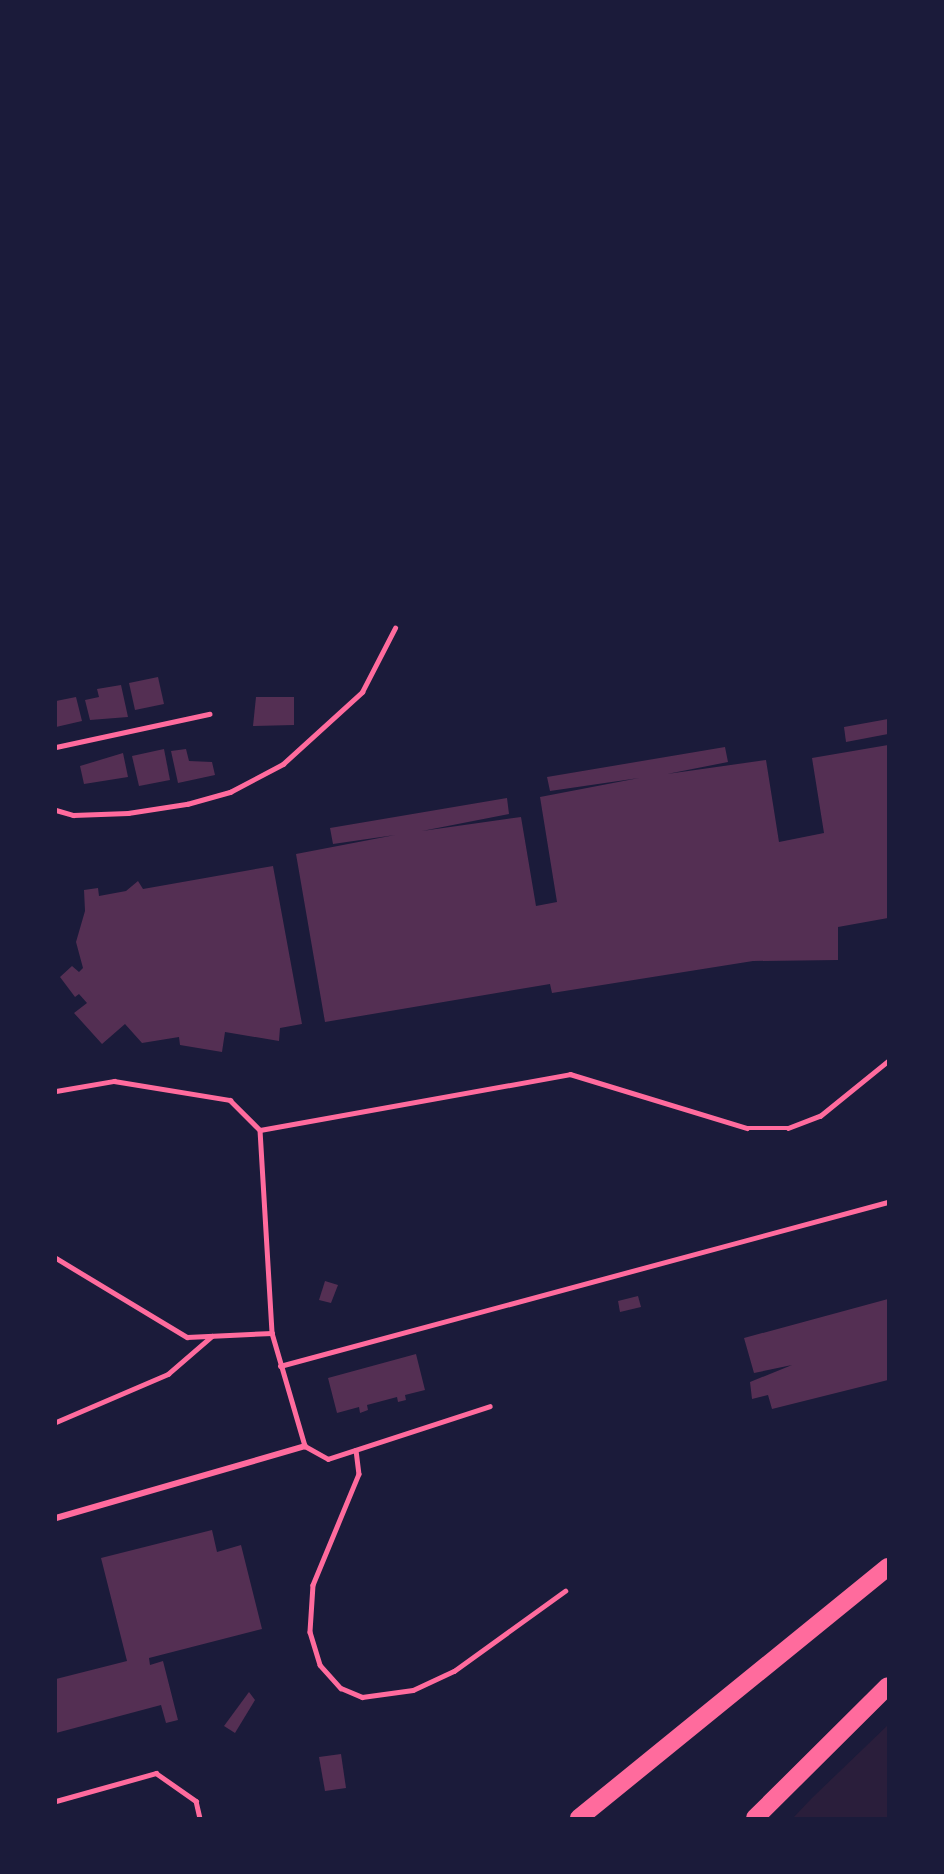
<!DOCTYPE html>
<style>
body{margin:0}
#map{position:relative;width:944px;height:1874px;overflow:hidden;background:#1b1b3a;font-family:"Noto Sans",sans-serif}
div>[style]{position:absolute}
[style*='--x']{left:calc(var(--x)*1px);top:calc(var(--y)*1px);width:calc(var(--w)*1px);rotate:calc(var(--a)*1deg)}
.green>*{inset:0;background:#2a1e3b}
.building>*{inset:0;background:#542f53}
.service>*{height:4.5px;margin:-2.25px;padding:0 2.25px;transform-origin:2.25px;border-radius:2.25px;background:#ff6b9d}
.minor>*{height:6px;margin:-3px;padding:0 3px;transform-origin:3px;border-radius:3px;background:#ff6b9d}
.motorway>*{height:18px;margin:-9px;padding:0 9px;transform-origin:9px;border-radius:9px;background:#ff6b9d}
span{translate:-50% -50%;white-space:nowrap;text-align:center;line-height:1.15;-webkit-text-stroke:4.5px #1b1b3a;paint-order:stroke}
.frame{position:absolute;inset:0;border:57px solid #1b1b3a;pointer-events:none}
</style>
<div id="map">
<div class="green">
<div style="clip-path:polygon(888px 1725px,888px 1818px,793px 1818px,812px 1798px)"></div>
</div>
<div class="building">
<div style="clip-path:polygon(158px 677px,164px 704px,135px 710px,129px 683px)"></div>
<div style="clip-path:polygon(121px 685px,128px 717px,90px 720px,85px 700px,99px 697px,97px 689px)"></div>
<div style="clip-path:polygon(76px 697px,82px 721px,56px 727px,56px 701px)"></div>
<div style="clip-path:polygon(256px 697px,294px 697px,294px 725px,253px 726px)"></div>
<div style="clip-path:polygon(888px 719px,888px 734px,846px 742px,844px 727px)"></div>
<div style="clip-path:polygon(888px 745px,888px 918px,838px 927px,838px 960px,753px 961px,552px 993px,550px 984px,325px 1022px,296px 854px,395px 835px,333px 844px,330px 828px,507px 798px,509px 814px,422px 831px,521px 817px,536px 906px,557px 902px,540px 797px,639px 778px,550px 791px,547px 777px,725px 747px,728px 762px,667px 774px,766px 760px,779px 842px,824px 833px,812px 758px)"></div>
<div style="clip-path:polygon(164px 749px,170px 780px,139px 786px,132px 756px)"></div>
<div style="clip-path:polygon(186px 749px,189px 761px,212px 762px,215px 775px,178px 783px,171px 751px)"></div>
<div style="clip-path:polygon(123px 753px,128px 777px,84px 784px,80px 766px)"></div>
<div style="clip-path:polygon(273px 866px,302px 1024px,280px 1028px,279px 1041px,225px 1032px,222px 1052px,180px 1045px,179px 1037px,142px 1043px,125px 1024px,102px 1044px,74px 1013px,87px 1003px,79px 994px,75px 997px,60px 977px,72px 966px,79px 972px,83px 968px,76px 942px,85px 911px,84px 890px,98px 888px,99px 896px,126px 891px,138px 881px,143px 889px)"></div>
<div style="clip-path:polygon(325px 1281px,338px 1285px,331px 1303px,319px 1300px)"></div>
<div style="clip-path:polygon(638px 1296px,641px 1307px,620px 1312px,618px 1301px)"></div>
<div style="clip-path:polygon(888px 1299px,888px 1380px,772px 1409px,768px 1395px,752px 1399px,750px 1382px,792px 1365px,754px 1373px,744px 1338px)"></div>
<div style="clip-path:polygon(416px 1354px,425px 1390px,405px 1395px,406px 1400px,398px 1402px,397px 1397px,367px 1405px,368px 1410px,360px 1413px,359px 1407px,337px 1413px,328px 1378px)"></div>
<div style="clip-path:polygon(212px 1530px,217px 1552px,241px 1545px,262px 1629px,149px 1658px,150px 1665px,163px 1661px,178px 1720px,166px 1723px,161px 1705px,56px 1733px,56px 1679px,127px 1661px,101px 1558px)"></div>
<div style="clip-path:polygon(249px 1692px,255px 1700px,235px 1733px,224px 1726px)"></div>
<div style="clip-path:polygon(341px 1754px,346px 1788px,325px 1791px,319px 1757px)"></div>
</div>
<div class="service">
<div style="--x:56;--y:747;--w:157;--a:-12.2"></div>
<div style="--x:56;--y:810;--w:18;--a:16"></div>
<div style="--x:73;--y:815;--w:55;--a:-2.1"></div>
<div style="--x:128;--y:813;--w:60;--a:-8.7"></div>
<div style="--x:187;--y:804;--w:45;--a:-15.6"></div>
<div style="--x:230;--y:792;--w:60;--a:-27.8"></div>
<div style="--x:283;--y:764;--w:107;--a:-42.3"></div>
<div style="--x:362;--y:692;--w:72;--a:-62.7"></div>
<div style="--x:56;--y:1091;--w:59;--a:-9.8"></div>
<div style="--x:114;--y:1081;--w:118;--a:9.3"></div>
<div style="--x:230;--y:1100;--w:42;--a:45"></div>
<div style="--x:260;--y:1130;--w:203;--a:86.6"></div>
<div style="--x:272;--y:1333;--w:118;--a:73.7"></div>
<div style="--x:305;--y:1446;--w:26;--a:29"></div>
<div style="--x:328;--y:1459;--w:170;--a:-18.1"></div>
<div style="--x:260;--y:1130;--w:315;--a:-10.2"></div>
<div style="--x:570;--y:1074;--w:185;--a:17"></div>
<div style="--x:747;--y:1128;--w:41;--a:0"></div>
<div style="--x:788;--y:1128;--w:34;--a:-21"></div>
<div style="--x:820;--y:1116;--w:87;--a:-39"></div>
<div style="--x:56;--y:1258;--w:153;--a:31.1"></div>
<div style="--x:187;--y:1337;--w:85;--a:-2.7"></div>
<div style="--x:280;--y:1366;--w:630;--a:-15.1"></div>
<div style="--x:56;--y:1422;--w:122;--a:-23.2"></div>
<div style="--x:168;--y:1374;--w:58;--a:-40.8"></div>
<div style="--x:356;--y:1450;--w:24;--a:83"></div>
<div style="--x:359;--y:1474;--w:120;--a:112.5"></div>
<div style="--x:313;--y:1585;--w:47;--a:93.7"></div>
<div style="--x:310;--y:1632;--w:34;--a:73"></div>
<div style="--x:320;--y:1665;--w:31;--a:48"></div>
<div style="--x:341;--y:1688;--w:23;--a:23"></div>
<div style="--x:362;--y:1697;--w:51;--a:-7.8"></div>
<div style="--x:413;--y:1690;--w:45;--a:-24.9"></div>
<div style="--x:454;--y:1671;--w:137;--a:-35.8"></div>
<div style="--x:56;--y:1801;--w:104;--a:-15.6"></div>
<div style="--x:156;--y:1773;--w:49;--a:35"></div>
<div style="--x:196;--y:1801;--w:17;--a:77"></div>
</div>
<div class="minor">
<div style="--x:56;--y:1518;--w:259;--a:-16.1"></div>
</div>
<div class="motorway">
<div style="--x:579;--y:1818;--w:398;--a:-39.1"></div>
<div style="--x:755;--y:1818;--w:187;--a:-44.8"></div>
</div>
<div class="frame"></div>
</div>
